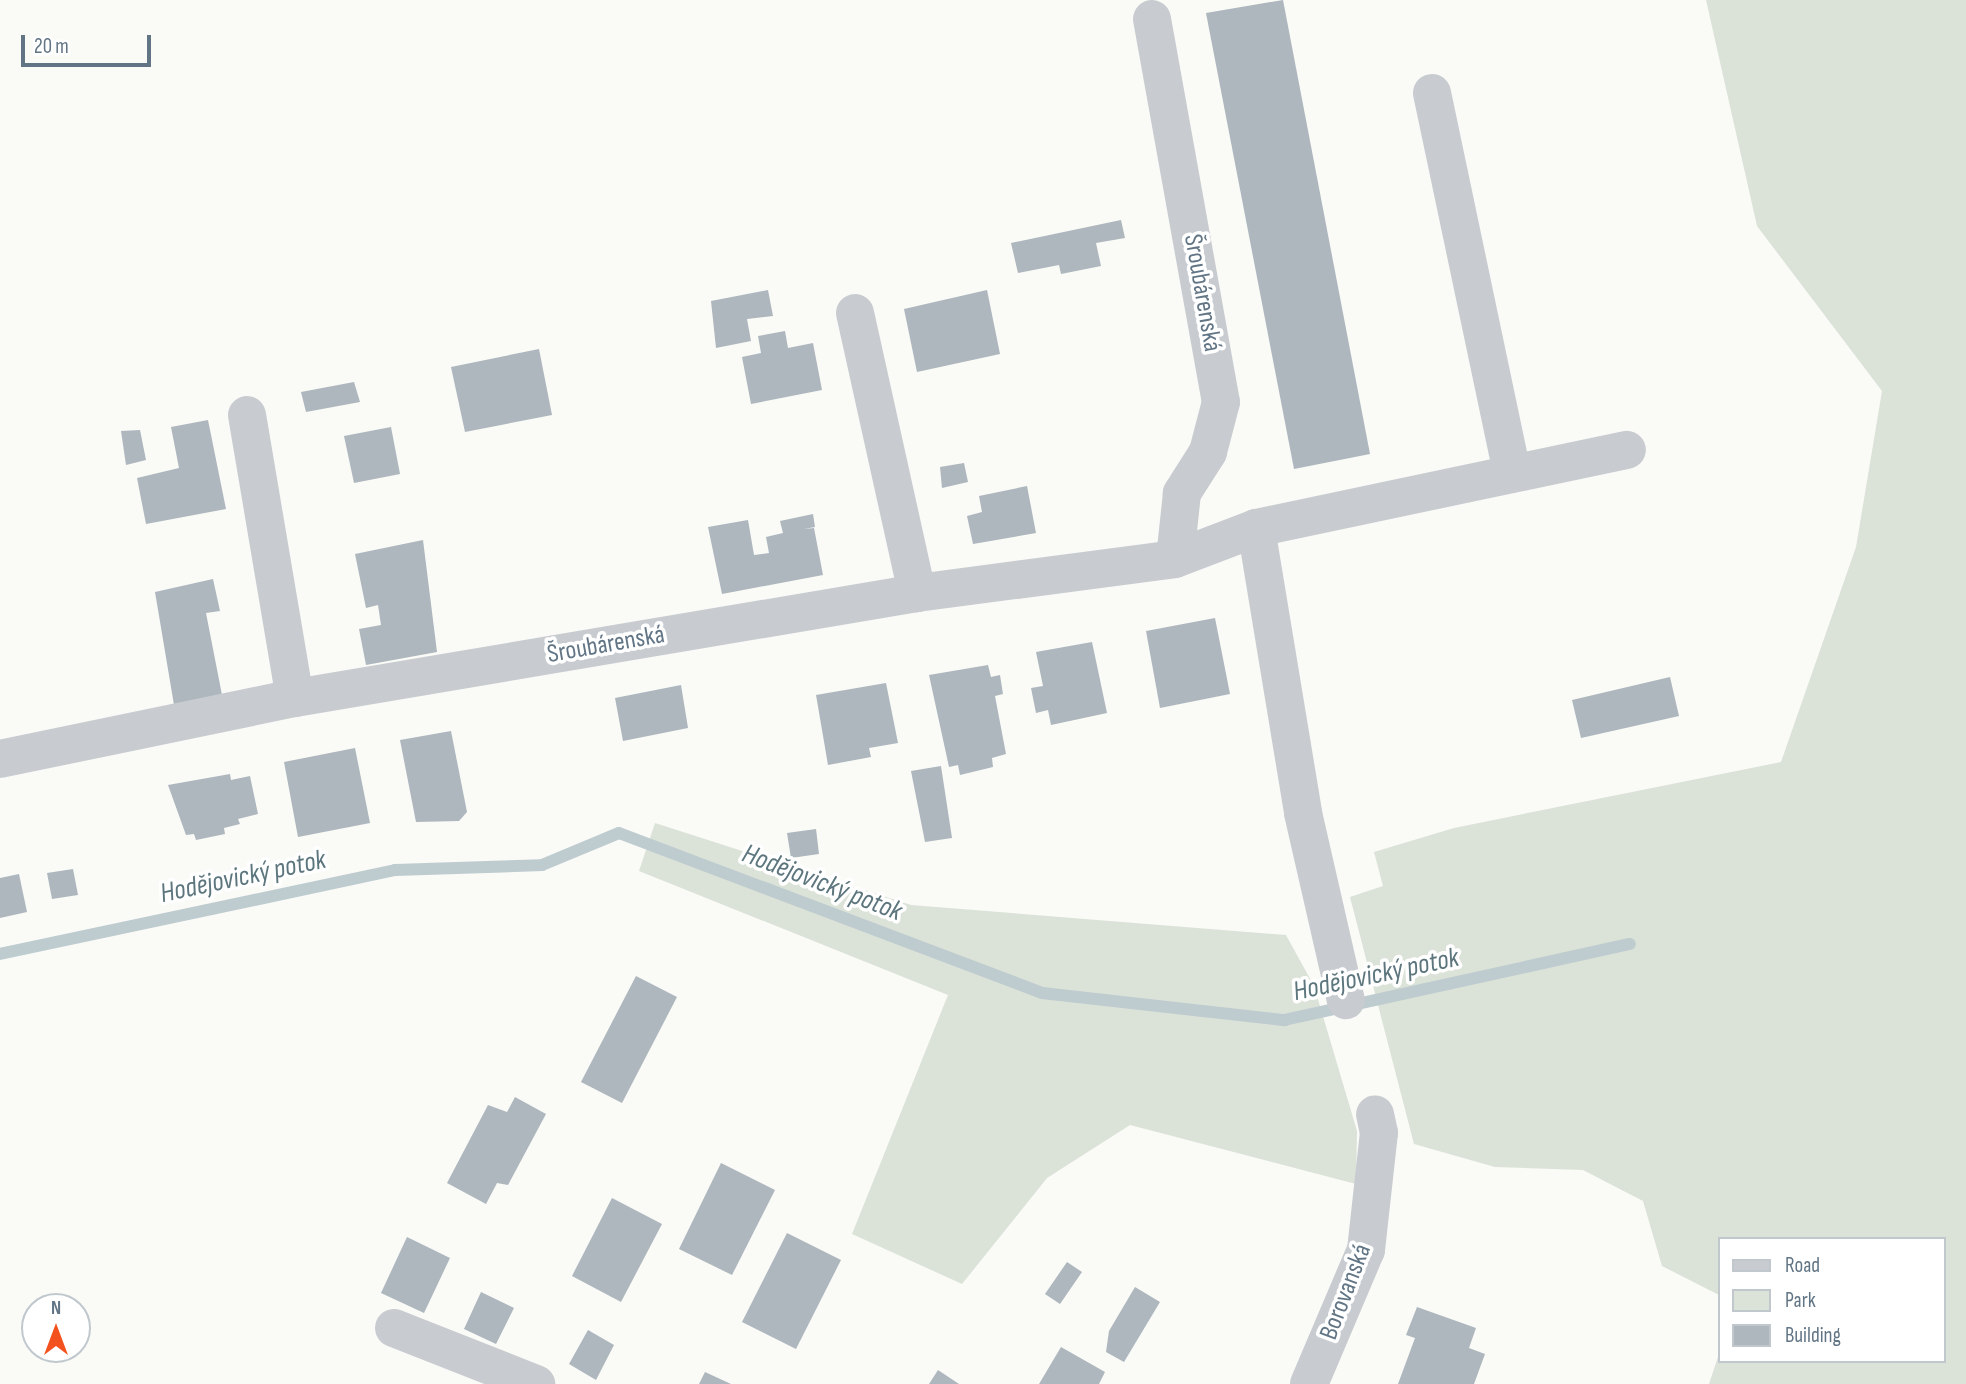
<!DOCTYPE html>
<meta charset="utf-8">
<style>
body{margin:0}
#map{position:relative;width:1966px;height:1384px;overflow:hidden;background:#fafaf7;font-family:"Sofia Sans Condensed",sans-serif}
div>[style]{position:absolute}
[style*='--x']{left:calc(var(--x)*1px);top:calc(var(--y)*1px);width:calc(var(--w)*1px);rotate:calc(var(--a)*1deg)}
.green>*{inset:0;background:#dbe2d8}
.stream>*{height:12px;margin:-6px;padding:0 6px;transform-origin:6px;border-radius:6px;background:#becbcf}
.building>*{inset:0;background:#adb7bd}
.minor>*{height:38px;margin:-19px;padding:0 19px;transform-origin:19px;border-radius:19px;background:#c8ccd0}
span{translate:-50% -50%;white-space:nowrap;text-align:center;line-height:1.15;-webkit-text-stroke:7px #fff;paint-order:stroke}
.street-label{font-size:26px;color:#627585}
.water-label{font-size:28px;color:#5d767e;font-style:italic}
.legend{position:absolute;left:1718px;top:1237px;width:228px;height:126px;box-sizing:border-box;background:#fff;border:2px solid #c0c8ce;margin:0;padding:9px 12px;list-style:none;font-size:21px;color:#627585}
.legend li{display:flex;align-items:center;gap:14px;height:35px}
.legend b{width:35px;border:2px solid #c0c8ce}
.north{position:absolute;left:21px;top:1293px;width:70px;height:70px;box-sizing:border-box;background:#fff;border:2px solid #c0c8ce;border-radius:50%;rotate:0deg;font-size:19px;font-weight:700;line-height:28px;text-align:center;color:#627585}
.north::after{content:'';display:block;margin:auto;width:24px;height:32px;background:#f3511e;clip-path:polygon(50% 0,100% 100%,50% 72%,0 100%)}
.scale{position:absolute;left:21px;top:35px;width:130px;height:32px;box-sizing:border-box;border:4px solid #627585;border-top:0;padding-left:9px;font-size:21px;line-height:24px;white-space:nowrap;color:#627585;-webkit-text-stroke:5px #fff;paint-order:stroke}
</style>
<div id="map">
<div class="green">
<div style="clip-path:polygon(1706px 0,1966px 0,1966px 1384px,1709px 1384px,1719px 1354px,1719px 1361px,1943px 1361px,1943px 1239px,1719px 1239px,1719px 1295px,1662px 1266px,1643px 1201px,1583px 1170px,1495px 1167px,1414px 1144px,1350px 897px,1383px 886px,1374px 852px,1454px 828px,1781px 762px,1856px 547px,1882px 391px,1757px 226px)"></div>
<div style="clip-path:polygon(655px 823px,911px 905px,1286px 935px,1314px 986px,1357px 1131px,1356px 1184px,1130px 1125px,1047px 1178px,962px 1284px,852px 1234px,948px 995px,639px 871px)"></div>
</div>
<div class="stream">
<div style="--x:0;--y:954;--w:404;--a:-12"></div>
<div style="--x:395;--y:870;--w:147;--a:-1.9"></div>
<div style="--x:542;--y:865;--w:83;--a:-22.6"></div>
<div style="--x:619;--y:833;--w:452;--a:20.7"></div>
<div style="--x:1042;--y:993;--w:244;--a:6.4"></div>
<div style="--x:1284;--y:1020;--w:354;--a:-12.4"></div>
</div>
<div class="building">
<div style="clip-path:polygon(1283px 0,1370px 454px,1294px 469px,1206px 13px)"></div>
<div style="clip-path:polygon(1121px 220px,1125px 238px,1096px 243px,1101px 266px,1061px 274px,1059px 265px,1018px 273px,1011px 243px)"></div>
<div style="clip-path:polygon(768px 290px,773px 316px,747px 319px,751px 341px,716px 348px,711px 301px)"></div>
<div style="clip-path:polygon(987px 290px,1000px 354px,917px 372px,904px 309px)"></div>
<div style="clip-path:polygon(785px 331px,788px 348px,813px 343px,822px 390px,751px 404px,742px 357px,761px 353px,758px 336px)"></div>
<div style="clip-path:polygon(539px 349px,552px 415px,465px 432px,451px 367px)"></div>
<div style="clip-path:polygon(354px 382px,360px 402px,306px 412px,301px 392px)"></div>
<div style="clip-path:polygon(208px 420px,226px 509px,146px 524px,137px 478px,179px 468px,171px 427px)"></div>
<div style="clip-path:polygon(391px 427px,400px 474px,354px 483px,344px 436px)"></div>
<div style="clip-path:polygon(140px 430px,146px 460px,126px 465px,121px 431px)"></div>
<div style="clip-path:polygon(964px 463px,968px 482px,942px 488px,940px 467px)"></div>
<div style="clip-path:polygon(1027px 486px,1036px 533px,973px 544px,967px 516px,982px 512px,979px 496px)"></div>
<div style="clip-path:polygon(813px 514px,815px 527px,804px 529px,814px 528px,823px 575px,722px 594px,708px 527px,748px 520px,754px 555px,769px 553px,766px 537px,783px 533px,780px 521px)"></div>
<div style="clip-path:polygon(423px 540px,437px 652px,366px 665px,359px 629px,381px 625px,378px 605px,366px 608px,355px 554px)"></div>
<div style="clip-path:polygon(213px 579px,220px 611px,206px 613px,222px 695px,174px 705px,155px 592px)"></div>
<div style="clip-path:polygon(1215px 618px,1230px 694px,1160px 708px,1146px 631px)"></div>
<div style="clip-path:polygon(1092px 642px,1107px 713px,1051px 725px,1048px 710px,1036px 713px,1031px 688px,1043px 686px,1036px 652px)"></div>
<div style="clip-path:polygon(988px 665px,991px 677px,1000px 675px,1003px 694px,995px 696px,1006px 754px,992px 758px,993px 767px,960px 775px,958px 765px,949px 767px,929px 675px)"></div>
<div style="clip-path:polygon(1670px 677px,1679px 716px,1581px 738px,1572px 700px)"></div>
<div style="clip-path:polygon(886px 683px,898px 743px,869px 748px,871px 757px,828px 765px,816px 695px)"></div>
<div style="clip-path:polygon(681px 685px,688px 728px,623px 741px,615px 698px)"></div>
<div style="clip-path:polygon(451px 731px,467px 812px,459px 821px,416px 822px,400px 740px)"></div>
<div style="clip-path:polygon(355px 748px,370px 823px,298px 837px,284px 762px)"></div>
<div style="clip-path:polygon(941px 766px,952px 838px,925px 842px,911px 771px)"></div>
<div style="clip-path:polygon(230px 774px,231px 780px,250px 776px,258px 814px,238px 819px,240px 824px,224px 828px,225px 834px,196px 840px,194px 834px,186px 835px,168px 785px)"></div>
<div style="clip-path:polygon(816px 829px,819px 854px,791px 858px,787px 833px)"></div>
<div style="clip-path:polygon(73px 869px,78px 895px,52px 899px,47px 873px)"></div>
<div style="clip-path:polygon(19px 874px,27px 912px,0 918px,0 878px)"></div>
<div style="clip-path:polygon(636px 976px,677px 997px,622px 1103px,581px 1082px)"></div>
<div style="clip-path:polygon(515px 1097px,546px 1114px,508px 1185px,497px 1183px,486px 1204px,447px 1183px,488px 1105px,507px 1112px)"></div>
<div style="clip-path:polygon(721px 1163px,775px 1190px,732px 1275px,679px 1249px)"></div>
<div style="clip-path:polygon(612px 1198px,662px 1224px,621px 1302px,572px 1276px)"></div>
<div style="clip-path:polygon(787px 1233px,841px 1260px,796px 1349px,742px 1322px)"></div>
<div style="clip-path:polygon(407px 1237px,450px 1258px,424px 1313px,381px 1293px)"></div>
<div style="clip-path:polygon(1067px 1262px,1082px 1272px,1060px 1304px,1045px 1294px)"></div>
<div style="clip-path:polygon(1135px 1287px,1160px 1302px,1124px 1362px,1106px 1352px,1109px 1331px)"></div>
<div style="clip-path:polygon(481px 1292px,514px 1308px,496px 1344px,464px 1329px)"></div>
<div style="clip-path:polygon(1417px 1307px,1476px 1328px,1469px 1348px,1485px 1354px,1474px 1384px,1398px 1384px,1415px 1338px,1406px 1335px)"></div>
<div style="clip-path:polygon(588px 1330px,614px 1345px,596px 1380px,569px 1364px)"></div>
<div style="clip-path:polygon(1061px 1347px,1105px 1372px,1099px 1384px,1039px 1384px)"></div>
<div style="clip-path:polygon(938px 1370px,959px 1384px,929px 1384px)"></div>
<div style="clip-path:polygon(705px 1372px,731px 1384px,699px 1384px)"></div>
</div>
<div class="minor">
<div style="--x:1152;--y:19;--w:389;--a:79.8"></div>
<div style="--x:1221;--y:402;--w:52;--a:104.6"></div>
<div style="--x:1208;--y:452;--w:49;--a:122.4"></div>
<div style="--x:1182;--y:493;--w:66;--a:96.1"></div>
<div style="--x:1432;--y:93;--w:389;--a:78.1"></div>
<div style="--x:855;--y:313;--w:287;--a:77.5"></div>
<div style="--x:247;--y:415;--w:287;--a:80.4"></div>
<div style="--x:1256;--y:528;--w:289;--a:80.6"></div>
<div style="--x:1303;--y:813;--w:192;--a:77.1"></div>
<div style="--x:0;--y:759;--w:301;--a:-11.7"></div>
<div style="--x:295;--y:698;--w:631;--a:-9.58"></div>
<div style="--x:917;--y:593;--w:260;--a:-7.5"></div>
<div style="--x:1175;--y:559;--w:87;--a:-20.9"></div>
<div style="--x:1256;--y:528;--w:379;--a:-11.9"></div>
<div style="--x:394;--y:1328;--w:153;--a:21.5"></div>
<div style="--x:1309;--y:1384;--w:146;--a:-67"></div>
<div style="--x:1366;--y:1250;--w:118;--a:-83.7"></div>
<div style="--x:1379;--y:1133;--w:19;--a:-102"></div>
</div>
<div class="street-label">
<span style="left:1202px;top:293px;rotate:80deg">Šroubárenská</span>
<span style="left:606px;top:645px;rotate:-10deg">Šroubárenská</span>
<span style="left:1346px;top:1292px;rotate:-69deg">Borovanská</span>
</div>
<div class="water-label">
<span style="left:243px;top:877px;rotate:-12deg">Hodějovický potok</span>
<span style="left:822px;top:883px;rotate:21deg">Hodějovický potok</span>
<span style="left:1376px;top:975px;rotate:-12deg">Hodějovický potok</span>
</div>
<ul class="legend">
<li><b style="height:9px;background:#c8ccd0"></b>Road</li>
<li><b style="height:19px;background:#dbe2d8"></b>Park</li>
<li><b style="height:19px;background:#adb7bd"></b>Building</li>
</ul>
<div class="north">N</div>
<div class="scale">20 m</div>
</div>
